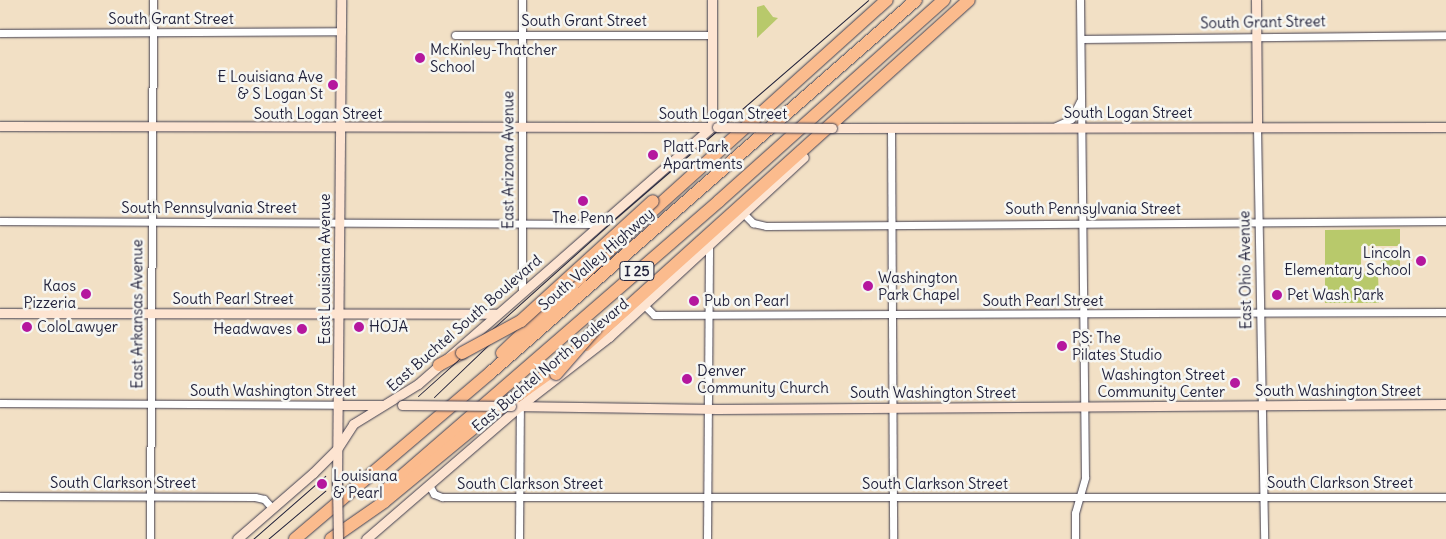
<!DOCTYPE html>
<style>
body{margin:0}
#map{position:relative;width:1446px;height:539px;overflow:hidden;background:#f2e0c5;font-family:Delius,sans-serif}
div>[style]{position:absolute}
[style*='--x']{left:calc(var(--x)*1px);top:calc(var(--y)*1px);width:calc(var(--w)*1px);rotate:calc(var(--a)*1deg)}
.green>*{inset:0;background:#b8c96b}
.roads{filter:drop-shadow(0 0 1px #413e50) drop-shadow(0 0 1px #413e50)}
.street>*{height:7px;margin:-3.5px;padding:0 3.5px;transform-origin:3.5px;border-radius:3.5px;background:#fff}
.secondary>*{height:9px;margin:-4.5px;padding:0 4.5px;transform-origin:4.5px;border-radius:4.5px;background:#fde4d1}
.highway>*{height:12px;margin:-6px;padding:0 6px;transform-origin:6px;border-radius:6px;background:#fbbb8d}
.tram>*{height:1px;margin:-0.5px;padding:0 0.5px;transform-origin:0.5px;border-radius:0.5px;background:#22223b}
.bridges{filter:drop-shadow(0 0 1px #413e50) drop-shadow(0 0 1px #413e50)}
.secondary-bridge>*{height:9px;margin:-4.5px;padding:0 4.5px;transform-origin:4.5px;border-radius:4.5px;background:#fde4d1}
.highway-bridge>*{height:12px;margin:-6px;padding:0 6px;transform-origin:6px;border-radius:6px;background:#fbbb8d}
.dots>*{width:14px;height:14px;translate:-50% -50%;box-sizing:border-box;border:2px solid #f6f6f2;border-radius:50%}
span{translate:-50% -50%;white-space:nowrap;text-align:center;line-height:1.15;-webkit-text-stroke:5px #f6f6f2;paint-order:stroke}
.shield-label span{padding:1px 4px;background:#f6f6f2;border:1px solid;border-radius:4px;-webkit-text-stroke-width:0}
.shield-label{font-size:14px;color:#22223b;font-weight:700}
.street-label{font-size:15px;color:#22223b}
.poi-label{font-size:15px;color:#22223b}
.left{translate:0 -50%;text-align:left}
.right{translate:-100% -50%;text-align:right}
</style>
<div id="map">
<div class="green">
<div style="clip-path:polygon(764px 5px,773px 17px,778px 18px,757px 38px,757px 7px)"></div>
<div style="clip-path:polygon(1400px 229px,1400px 246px,1361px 246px,1361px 273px,1378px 273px,1379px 303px,1325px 303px,1325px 230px)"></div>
<div style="clip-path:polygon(1381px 249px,1400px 249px,1400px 270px,1381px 270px)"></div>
</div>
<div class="roads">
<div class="street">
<div style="--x:522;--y:0;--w:290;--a:90"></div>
<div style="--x:0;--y:33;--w:342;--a:-0.3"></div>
<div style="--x:455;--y:35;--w:257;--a:0"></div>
<div style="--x:1081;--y:39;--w:365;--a:-0.6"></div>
<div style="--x:1056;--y:126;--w:17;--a:-25"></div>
<div style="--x:1071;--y:119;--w:20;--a:-63"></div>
<div style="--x:1257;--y:127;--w:412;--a:89"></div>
<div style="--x:891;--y:128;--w:411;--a:89.7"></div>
<div style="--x:744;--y:214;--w:13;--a:45"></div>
<div style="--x:753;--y:223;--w:13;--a:13"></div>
<div style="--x:766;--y:226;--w:680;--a:-0.42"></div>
<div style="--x:0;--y:221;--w:598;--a:0.29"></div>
<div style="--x:644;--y:305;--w:14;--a:45"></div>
<div style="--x:654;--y:315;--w:792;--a:-0.22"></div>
<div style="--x:0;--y:403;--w:338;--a:0.3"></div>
<div style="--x:429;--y:485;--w:10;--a:61"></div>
<div style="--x:434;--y:494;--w:9;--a:21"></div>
<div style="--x:442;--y:497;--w:1004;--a:0"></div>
<div style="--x:0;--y:496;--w:255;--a:0.2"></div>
<div style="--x:255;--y:497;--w:9;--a:13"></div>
<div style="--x:264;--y:499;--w:12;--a:48"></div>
<div style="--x:150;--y:539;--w:539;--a:-89.68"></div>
<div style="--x:519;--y:539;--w:133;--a:-89.6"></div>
<div style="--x:707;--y:539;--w:293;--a:-89.6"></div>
<div style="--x:1075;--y:539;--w:26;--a:-90"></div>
<div style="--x:1075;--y:513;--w:37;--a:-74"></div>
<div style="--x:1085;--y:477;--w:477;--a:-90.6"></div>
</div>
<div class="secondary">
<div style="--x:1256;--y:0;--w:127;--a:89.5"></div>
<div style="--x:0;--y:126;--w:717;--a:0.08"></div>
<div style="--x:712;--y:127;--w:127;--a:-90"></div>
<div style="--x:832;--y:128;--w:614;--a:-0.09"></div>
<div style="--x:0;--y:313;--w:496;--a:0.1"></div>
<div style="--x:338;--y:405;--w:44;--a:0"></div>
<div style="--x:511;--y:406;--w:206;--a:0.8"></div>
<div style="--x:717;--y:409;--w:729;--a:-0.39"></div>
<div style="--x:337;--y:483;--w:483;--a:-89.5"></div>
<div style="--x:237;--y:539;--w:101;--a:-41"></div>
<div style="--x:313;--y:473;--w:34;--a:-45"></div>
<div style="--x:337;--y:449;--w:30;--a:-57"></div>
<div style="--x:353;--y:424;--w:76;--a:-31.6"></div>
<div style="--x:418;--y:384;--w:390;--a:-41.2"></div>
<div style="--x:366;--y:539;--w:203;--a:-40.8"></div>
<div style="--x:520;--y:406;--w:113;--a:-37.8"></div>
<div style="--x:609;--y:337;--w:265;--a:-42.7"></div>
</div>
<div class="highway">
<div style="--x:586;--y:345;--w:515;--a:-42.01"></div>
<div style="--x:502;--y:353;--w:147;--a:-43.9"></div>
<div style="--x:608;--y:251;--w:375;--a:-42"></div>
<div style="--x:439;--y:365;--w:26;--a:-28"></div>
<div style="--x:381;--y:494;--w:447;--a:-40.9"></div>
<div style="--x:719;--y:201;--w:302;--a:-41.8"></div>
<div style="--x:295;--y:539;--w:256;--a:-40.4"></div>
<div style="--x:490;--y:373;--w:566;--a:-41.2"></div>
<div style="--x:331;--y:539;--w:65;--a:-34.9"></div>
<div style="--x:384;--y:502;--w:127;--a:-39.6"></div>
<div style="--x:482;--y:421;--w:98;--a:-35.5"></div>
</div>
</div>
<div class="tram">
<div style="--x:418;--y:396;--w:258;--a:-42"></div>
<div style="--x:610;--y:223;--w:341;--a:-40.8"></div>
<div style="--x:434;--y:397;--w:98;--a:-43.8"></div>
<div style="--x:253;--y:539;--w:96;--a:-41.2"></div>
<div style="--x:268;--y:539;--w:75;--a:-40.1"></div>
</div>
<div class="bridges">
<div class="secondary-bridge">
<div style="--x:717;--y:127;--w:115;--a:0.5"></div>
<div style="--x:402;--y:405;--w:109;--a:0.5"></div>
<div style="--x:337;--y:483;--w:56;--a:89"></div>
</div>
<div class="highway-bridge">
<div style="--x:462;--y:353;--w:67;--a:-28.5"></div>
<div style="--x:521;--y:321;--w:178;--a:-42.3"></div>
<div style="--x:556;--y:374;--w:62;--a:-48.9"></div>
</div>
</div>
<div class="dots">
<div style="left:420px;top:58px;background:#b5179e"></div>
<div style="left:333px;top:85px;background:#b5179e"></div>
<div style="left:653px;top:155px;background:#b5179e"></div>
<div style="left:583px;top:201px;background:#b5179e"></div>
<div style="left:1421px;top:261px;background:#b5179e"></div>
<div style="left:868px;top:286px;background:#b5179e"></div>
<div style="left:86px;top:294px;background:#b5179e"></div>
<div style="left:1277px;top:295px;background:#b5179e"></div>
<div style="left:694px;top:301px;background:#b5179e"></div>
<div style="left:27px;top:327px;background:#b5179e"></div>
<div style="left:359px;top:327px;background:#b5179e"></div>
<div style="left:302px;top:329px;background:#b5179e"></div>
<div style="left:1062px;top:346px;background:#b5179e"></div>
<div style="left:687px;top:379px;background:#b5179e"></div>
<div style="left:1235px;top:383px;background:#b5179e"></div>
<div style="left:322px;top:484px;background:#b5179e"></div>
</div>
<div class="shield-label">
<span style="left:637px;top:271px">I 25</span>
</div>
<div class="street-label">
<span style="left:171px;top:19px">South Grant Street</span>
<span style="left:584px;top:21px">South Grant Street</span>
<span style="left:1263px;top:22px;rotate:-1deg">South Grant Street</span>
<span style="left:1128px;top:113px">South Logan Street</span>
<span style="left:318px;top:114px">South Logan Street</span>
<span style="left:723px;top:114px">South Logan Street</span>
<span style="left:508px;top:160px;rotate:-90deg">East Arizona Avenue</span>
<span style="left:209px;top:208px">South Pennsylvania Street</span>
<span style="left:1093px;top:209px">South Pennsylvania Street</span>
<span style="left:596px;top:259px;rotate:-41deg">South Valley Highway</span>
<span style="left:325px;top:269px;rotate:-90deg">East Louisiana Avenue</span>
<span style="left:1245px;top:270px;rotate:-91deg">East Ohio Avenue</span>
<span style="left:233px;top:299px">South Pearl Street</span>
<span style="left:1043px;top:301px">South Pearl Street</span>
<span style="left:137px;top:314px;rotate:-90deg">East Arkansas Avenue</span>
<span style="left:464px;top:323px;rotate:-41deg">East Buchtel South Boulevard</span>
<span style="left:550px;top:365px;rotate:-40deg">East Buchtel North Boulevard</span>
<span style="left:273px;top:391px">South Washington Street</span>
<span style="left:1338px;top:391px">South Washington Street</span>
<span style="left:933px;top:393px">South Washington Street</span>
<span style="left:123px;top:483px">South Clarkson Street</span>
<span style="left:1340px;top:483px">South Clarkson Street</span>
<span style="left:530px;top:484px">South Clarkson Street</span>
<span style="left:935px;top:484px">South Clarkson Street</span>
</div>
<div class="poi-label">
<span class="left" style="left:430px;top:58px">McKinley-Thatcher<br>School</span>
<span class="right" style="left:323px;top:85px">E Louisiana Ave<br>&amp; S Logan St</span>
<span class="left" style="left:663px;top:155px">Platt Park<br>Apartments</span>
<span style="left:583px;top:218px">The Penn</span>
<span class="right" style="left:1411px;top:261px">Lincoln<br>Elementary School</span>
<span class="left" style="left:878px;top:286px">Washington<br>Park Chapel</span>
<span class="right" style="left:76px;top:294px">Kaos<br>Pizzeria</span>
<span class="left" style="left:1287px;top:295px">Pet Wash Park</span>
<span class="left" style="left:704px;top:301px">Pub on Pearl</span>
<span class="left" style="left:37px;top:327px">ColoLawyer</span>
<span class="left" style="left:369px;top:327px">HOJA</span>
<span class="right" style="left:292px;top:329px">Headwaves</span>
<span class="left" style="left:1072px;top:346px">PS: The<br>Pilates Studio</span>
<span class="left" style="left:697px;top:379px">Denver<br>Community Church</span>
<span class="right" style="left:1225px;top:383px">Washington Street<br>Community Center</span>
<span class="left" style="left:333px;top:484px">Louisiana<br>&amp; Pearl</span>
</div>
</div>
